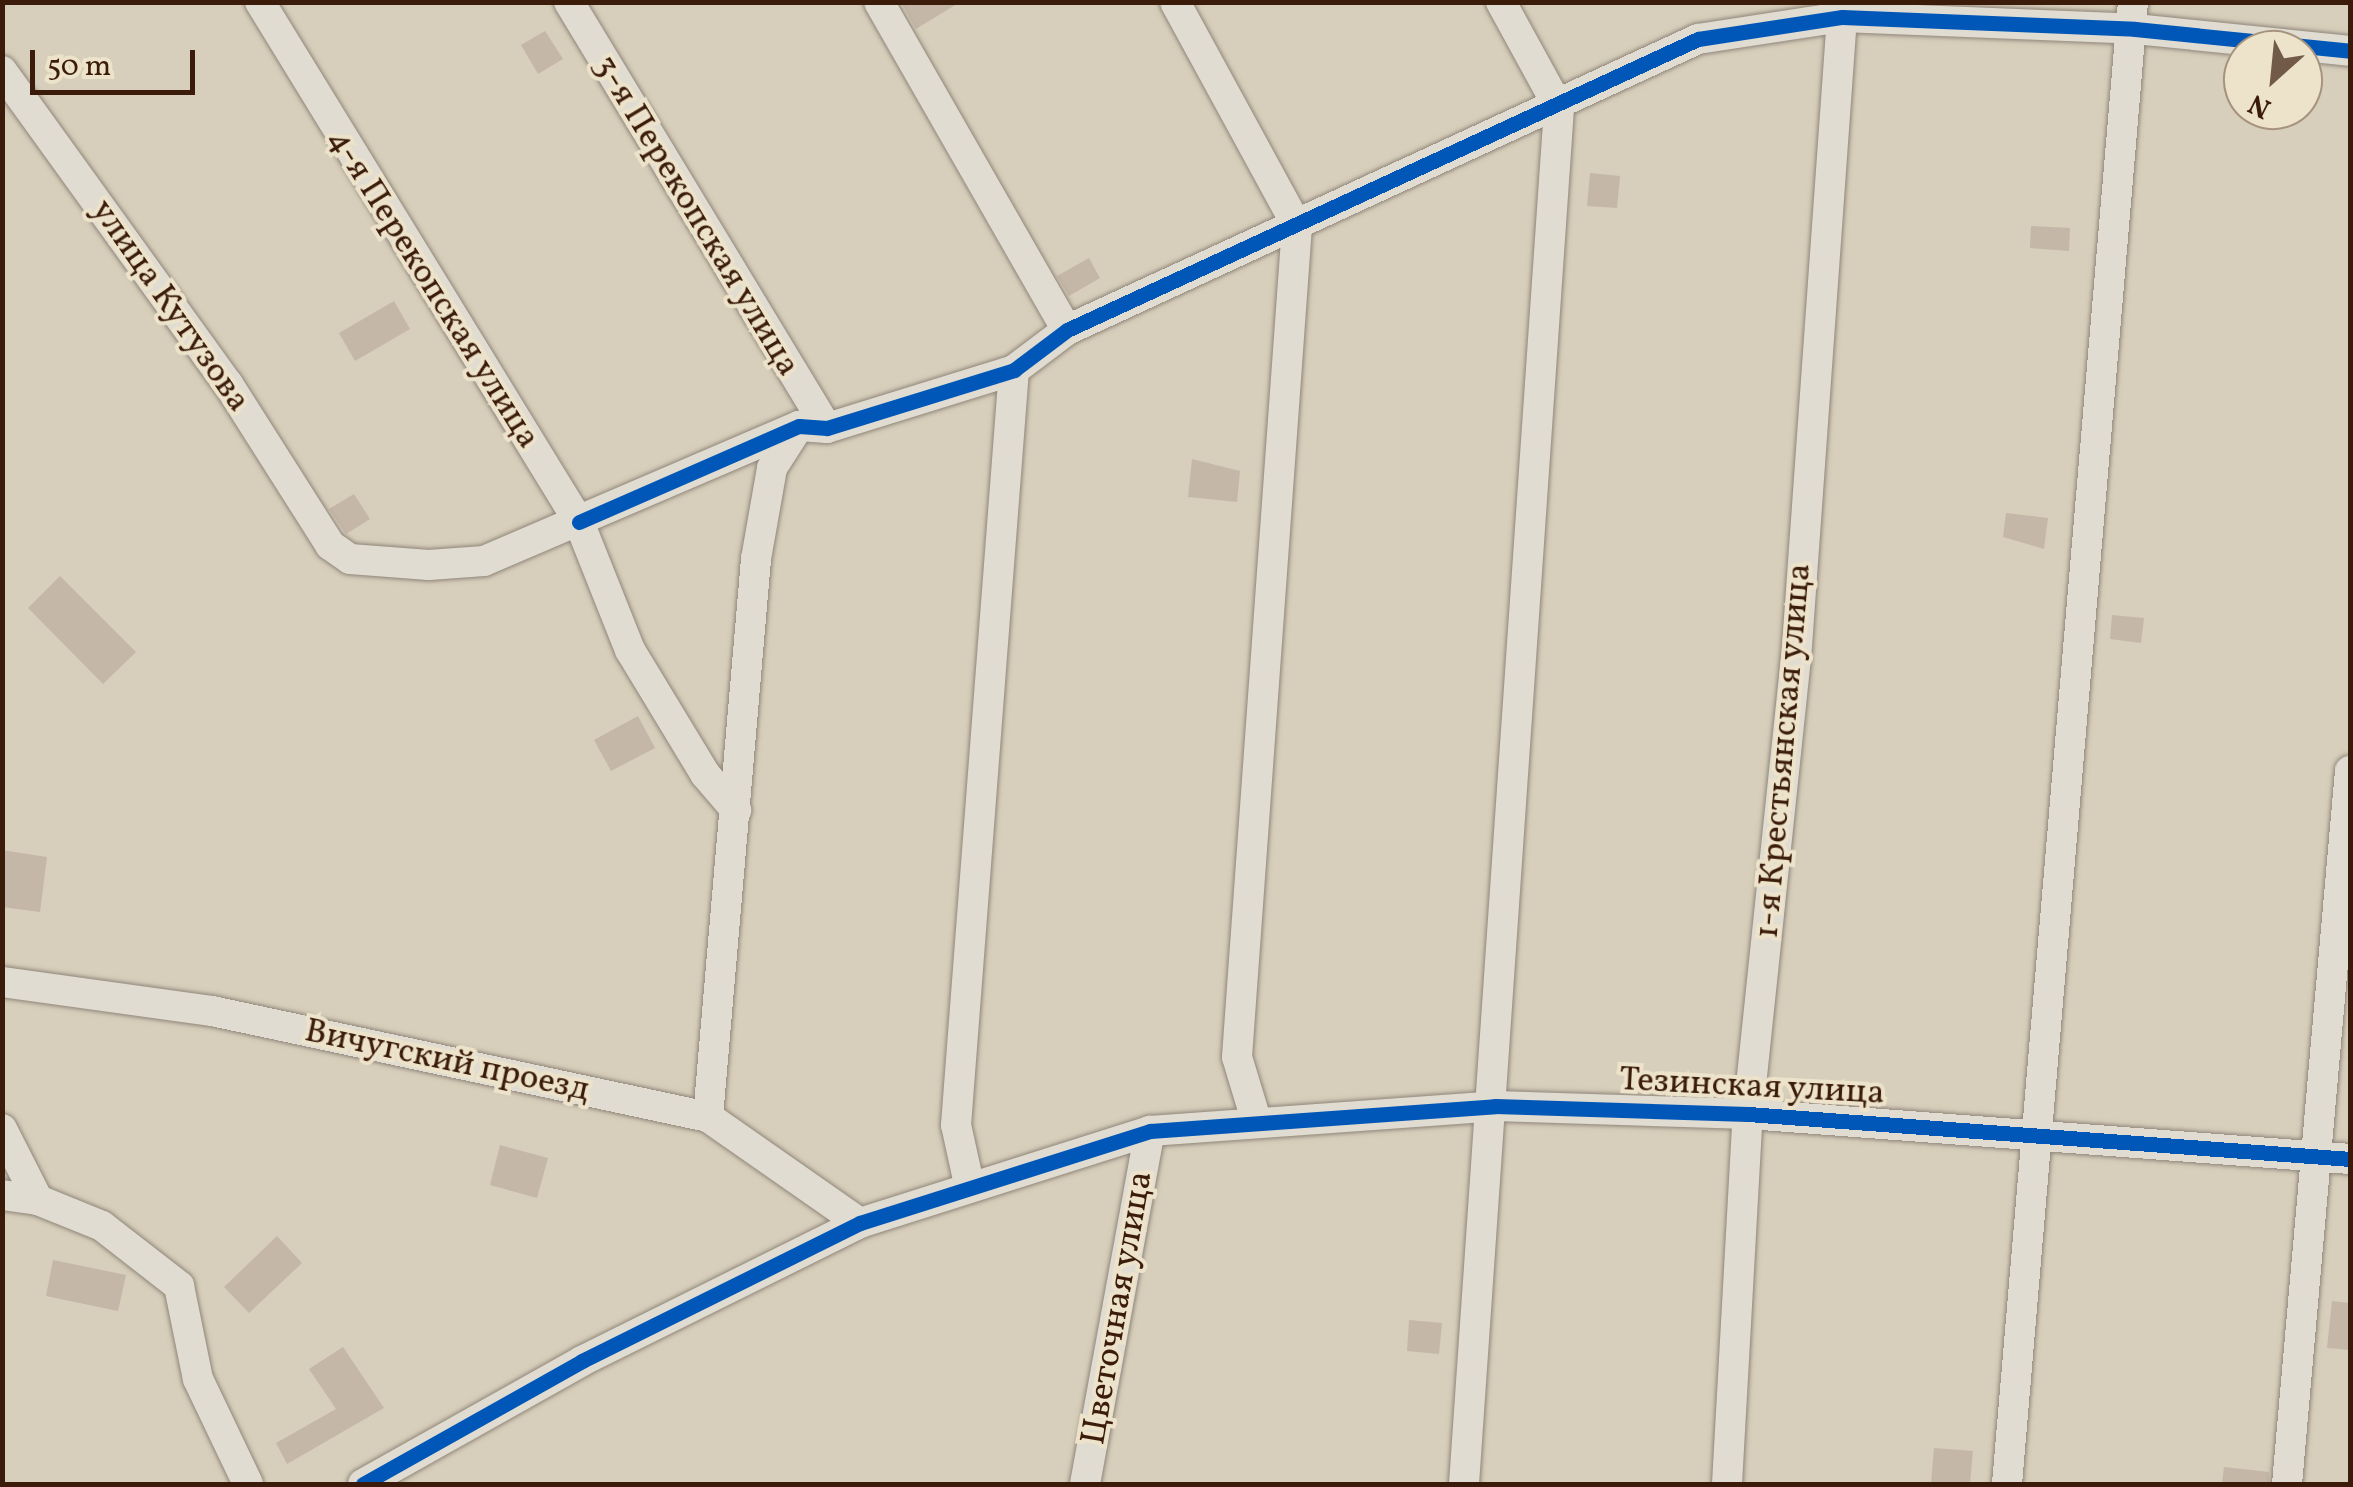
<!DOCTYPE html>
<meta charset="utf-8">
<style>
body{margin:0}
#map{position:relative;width:2353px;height:1487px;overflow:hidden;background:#d7cebb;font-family:Vollkorn,serif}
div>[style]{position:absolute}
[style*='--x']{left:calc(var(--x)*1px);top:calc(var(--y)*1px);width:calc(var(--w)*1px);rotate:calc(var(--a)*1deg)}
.building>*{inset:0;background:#c5b7a7}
.roads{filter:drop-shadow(0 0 2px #90867a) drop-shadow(0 0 2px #90867a)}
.minor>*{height:30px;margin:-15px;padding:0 15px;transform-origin:15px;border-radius:15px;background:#e0dcd1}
.cycleway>*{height:15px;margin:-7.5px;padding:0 7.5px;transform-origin:7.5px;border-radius:7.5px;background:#0057b8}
span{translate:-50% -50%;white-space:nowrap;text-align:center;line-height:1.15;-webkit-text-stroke:8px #ede2ca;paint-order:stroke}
.street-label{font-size:35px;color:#3b1c0b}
.frame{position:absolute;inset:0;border:5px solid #3b1c0b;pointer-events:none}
.north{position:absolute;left:2223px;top:30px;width:100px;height:100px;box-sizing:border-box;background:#ede2ca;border:2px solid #a6937e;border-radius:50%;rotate:207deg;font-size:28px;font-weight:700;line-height:40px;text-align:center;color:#3b1c0b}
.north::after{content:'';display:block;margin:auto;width:35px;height:45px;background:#725a49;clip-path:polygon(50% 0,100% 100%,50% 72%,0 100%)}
.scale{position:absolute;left:30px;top:50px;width:165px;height:45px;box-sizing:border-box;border:5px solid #3b1c0b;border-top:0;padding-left:12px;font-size:30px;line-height:35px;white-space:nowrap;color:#3b1c0b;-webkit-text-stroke:8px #ede2ca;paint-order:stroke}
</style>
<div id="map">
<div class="building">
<div style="clip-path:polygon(901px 2px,960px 2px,916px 29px)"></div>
<div style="clip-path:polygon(545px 31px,563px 59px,538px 74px,521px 45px)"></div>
<div style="clip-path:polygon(1590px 173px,1620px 176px,1617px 208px,1587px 206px)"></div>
<div style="clip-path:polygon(2031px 226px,2070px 228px,2069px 251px,2030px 248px)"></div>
<div style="clip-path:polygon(1089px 258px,1100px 278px,1069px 296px,1057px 276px)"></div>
<div style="clip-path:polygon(394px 301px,410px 329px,355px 361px,339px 333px)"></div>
<div style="clip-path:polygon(1192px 459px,1240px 471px,1237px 502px,1188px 497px)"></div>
<div style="clip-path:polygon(354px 494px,370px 519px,346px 534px,329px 509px)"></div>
<div style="clip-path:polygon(2006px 513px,2048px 518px,2044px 549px,2003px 537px)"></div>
<div style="clip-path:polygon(60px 576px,136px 652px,103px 684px,28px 608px)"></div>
<div style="clip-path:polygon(2112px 615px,2144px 618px,2141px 643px,2110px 639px)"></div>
<div style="clip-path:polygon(638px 716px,655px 748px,611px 771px,594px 740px)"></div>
<div style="clip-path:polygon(2px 850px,47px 857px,40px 912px,2px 907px)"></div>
<div style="clip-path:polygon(500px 1145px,548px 1158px,537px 1198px,490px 1185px)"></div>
<div style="clip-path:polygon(277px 1236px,302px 1263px,249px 1313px,224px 1287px)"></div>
<div style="clip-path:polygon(53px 1260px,126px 1275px,118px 1311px,46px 1296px)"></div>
<div style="clip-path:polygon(2332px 1301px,2350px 1303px,2350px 1350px,2327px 1348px)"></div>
<div style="clip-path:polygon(1409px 1320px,1442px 1323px,1439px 1354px,1407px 1351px)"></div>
<div style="clip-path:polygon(343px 1347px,384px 1408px,287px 1464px,276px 1443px,336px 1409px,309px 1369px)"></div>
<div style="clip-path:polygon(1934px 1448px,1973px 1451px,1970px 1484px,1931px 1484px)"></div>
<div style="clip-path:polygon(2224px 1467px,2269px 1472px,2269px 1484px,2222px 1484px)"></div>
</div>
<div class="roads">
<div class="minor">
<div style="--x:260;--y:2;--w:610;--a:58.47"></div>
<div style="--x:579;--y:522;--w:138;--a:68.3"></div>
<div style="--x:630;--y:650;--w:145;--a:58.8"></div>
<div style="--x:705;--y:774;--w:48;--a:49.3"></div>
<div style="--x:569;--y:2;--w:498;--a:58.8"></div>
<div style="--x:879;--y:2;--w:378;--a:60.2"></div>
<div style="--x:1175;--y:2;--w:255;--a:61.4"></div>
<div style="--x:1297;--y:226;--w:833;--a:94.13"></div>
<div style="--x:1237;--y:1057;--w:66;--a:73.2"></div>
<div style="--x:2;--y:71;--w:386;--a:54.2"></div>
<div style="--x:228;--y:384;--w:191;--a:57.6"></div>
<div style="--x:330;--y:545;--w:24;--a:35"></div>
<div style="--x:350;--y:559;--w:79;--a:4.3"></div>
<div style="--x:429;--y:565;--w:55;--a:-4.2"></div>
<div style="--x:484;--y:561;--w:343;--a:-23.2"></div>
<div style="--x:799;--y:426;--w:28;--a:4"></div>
<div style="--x:827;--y:428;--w:196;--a:-17.2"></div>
<div style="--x:1014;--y:370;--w:66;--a:-37"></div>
<div style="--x:1067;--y:330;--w:695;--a:-24.76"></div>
<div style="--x:1698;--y:39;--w:146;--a:-8.7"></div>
<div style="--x:1842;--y:17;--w:293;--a:2.3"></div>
<div style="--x:2135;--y:29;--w:216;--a:5.8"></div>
<div style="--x:2;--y:982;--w:212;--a:7.9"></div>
<div style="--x:212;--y:1011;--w:507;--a:12.06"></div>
<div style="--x:708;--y:1117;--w:185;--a:34.9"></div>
<div style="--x:708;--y:1117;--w:560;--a:-85.08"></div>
<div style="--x:756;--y:559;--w:92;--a:-80"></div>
<div style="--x:772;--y:468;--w:50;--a:-57.3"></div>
<div style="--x:2;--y:1129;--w:80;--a:63.1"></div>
<div style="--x:969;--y:1184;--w:60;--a:-102.4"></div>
<div style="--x:956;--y:1125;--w:757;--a:-85.61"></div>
<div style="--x:2;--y:1195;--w:36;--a:8"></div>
<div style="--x:38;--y:1200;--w:69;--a:22.1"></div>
<div style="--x:102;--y:1226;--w:98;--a:37.9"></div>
<div style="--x:179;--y:1286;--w:95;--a:78.5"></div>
<div style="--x:198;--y:1379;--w:116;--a:64.5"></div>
<div style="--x:363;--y:1484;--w:251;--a:-29.3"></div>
<div style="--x:582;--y:1361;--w:310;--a:-26.4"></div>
<div style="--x:860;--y:1223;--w:304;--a:-17.6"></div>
<div style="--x:1150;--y:1131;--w:346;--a:-4.1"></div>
<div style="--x:1495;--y:1106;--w:253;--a:1.8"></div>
<div style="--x:1748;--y:1114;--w:604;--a:4.27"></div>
<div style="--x:1085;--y:1484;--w:359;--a:-79.6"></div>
<div style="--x:1464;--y:1484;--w:1379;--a:-86.05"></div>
<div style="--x:1559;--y:108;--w:121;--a:-118.7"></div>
<div style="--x:1727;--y:1484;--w:371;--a:-86.8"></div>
<div style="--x:1748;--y:1114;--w:457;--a:-84"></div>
<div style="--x:1796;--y:660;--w:645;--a:-85.91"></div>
<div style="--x:1842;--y:17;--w:17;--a:-118"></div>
<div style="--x:2007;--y:1484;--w:1487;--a:-85.14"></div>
<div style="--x:2287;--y:1484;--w:716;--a:-84.95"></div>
</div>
</div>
<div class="cycleway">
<div style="--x:579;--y:522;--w:240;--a:-23.6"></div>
<div style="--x:799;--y:426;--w:28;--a:4"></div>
<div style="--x:827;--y:428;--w:196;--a:-17.2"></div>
<div style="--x:1014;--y:370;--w:66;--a:-37"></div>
<div style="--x:1067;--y:330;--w:695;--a:-24.76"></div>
<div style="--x:1698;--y:39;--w:146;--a:-8.7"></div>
<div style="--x:1842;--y:17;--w:293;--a:2.3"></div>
<div style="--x:2135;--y:29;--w:216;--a:5.8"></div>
<div style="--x:363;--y:1484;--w:251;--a:-29.3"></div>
<div style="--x:582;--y:1361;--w:310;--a:-26.4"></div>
<div style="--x:860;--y:1223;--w:304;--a:-17.6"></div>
<div style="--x:1150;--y:1131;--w:346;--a:-4.1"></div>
<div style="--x:1495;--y:1106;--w:253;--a:1.8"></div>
<div style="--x:1748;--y:1114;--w:604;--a:4.27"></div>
</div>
<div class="street-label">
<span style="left:696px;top:216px;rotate:59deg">3-я Перекопская улица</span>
<span style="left:433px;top:289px;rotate:58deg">4-я Перекопская улица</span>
<span style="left:170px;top:306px;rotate:55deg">улица Кутузова</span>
<span style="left:1784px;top:751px;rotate:-85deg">1-я Крестьянская улица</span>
<span style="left:447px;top:1061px;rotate:12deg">Вичугский проезд</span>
<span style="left:1752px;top:1087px;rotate:3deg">Тезинская улица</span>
<span style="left:1118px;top:1308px;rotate:-80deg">Цветочная улица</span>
</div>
<div class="frame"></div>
<div class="north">N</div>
<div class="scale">50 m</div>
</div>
